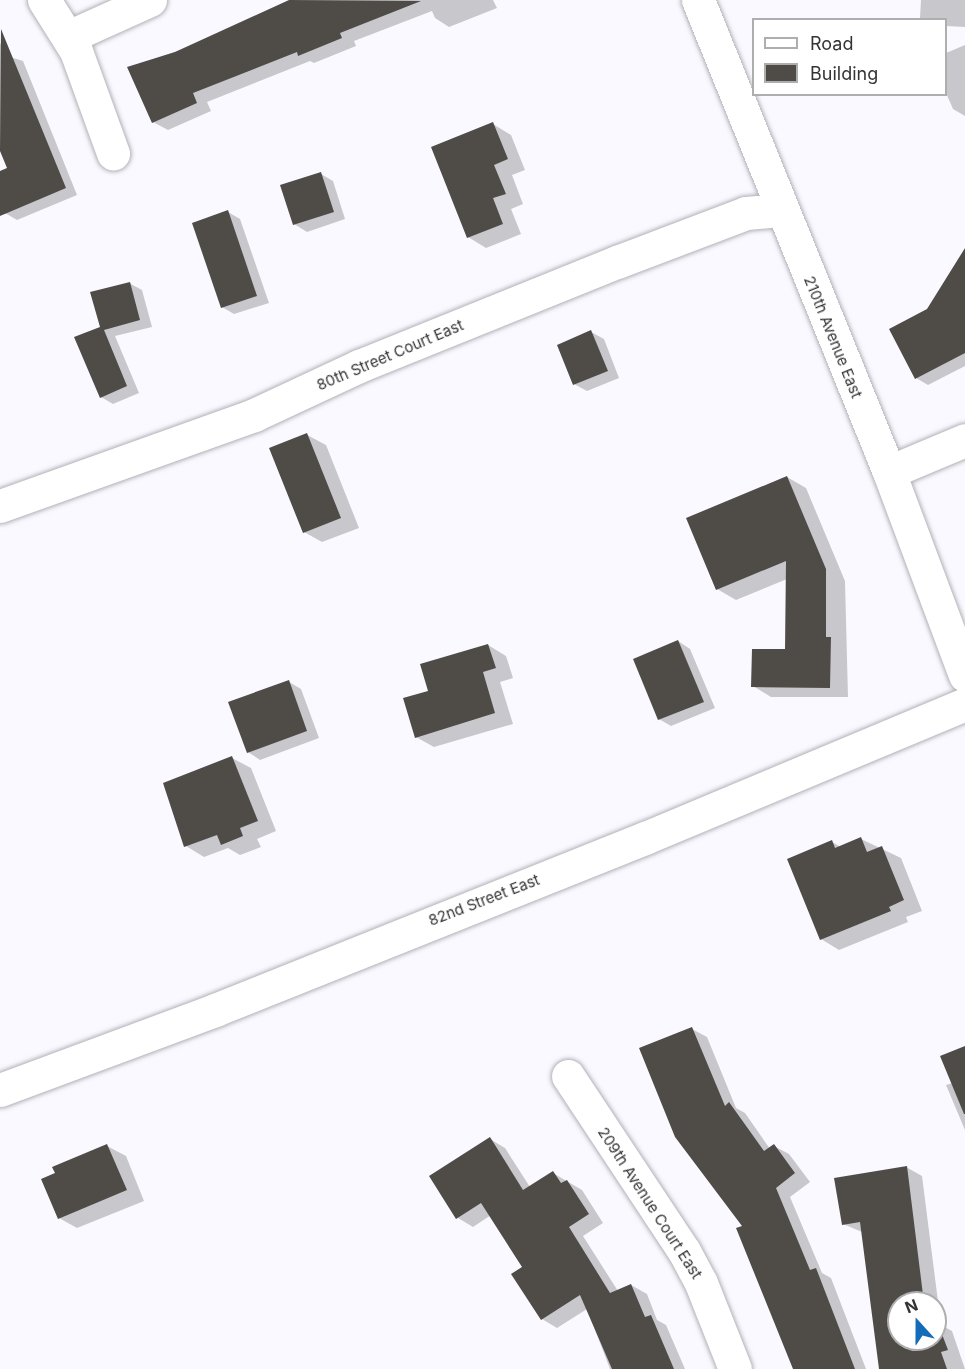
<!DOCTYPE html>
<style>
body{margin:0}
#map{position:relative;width:965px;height:1369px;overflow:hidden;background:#f9f9ff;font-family:Inter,sans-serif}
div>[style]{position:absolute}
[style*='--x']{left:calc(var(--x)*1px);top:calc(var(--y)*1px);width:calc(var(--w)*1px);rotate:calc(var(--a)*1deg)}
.shadow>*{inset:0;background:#0003}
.building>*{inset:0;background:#4f4c48}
.roads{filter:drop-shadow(0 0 2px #b1b1b7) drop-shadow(0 0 2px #b1b1b7)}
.minor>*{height:33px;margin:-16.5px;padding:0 16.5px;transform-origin:16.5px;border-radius:16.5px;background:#fff}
span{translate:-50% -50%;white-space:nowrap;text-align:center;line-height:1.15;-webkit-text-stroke:6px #fff;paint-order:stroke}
.street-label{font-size:15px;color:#343436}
.legend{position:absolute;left:752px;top:18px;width:195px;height:78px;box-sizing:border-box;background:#fff;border:2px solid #aeaeaf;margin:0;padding:8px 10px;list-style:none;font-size:18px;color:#343436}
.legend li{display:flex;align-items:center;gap:12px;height:30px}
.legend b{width:30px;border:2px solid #aeaeaf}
.north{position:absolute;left:887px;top:1291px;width:60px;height:60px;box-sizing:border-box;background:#fff;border:2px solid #aeaeaf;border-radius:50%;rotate:339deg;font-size:16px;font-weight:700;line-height:24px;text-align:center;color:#343436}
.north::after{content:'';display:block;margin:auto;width:21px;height:27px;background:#146cb9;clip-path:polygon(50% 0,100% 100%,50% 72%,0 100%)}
</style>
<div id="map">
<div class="shadow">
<div style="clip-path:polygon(294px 0,493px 0,497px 8px,449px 27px,435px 18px,432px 11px,354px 41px,356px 46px,314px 63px,310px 61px,207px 102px,211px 111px,168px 130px,153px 122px,129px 68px,203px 42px)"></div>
<div style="clip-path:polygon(921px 0,965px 0,965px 27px,946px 26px,946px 20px,920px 18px)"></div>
<div style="clip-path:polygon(0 43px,7px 56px,23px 61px,77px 195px,17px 220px,5px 213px,0 201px,0 172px,9px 169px,0 147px)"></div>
<div style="clip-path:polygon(965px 45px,965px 116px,953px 109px,946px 93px,946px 53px)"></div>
<div style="clip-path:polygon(493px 124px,511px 135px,525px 170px,512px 175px,523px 204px,511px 209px,521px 234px,486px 248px,468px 237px)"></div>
<div style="clip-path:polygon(321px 174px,333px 181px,345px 219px,307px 232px,294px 224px)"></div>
<div style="clip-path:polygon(228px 212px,240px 219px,269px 303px,234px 314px,222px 307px)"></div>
<div style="clip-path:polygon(129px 283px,142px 290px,152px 327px,115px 336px,139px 393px,113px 404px,101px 397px,102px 328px)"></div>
<div style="clip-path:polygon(591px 332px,604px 339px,619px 378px,587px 391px,574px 384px)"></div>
<div style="clip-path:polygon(965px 339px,965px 366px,928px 385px,916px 378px)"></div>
<div style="clip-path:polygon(307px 435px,326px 445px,359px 528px,322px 542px,304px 532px)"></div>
<div style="clip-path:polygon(787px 477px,806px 488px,845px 581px,848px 697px,771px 697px,753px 686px,786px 651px,787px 579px,736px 600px,717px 589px)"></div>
<div style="clip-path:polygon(678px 641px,690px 649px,715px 708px,671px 726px,659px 719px)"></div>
<div style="clip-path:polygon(488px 645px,506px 656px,513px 678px,500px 682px,513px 724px,434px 747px,416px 737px)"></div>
<div style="clip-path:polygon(289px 682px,301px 689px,319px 738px,260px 760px,248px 752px)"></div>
<div style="clip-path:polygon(232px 758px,251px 768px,276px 831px,257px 839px,261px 847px,240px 855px,228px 848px,204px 857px,186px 846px)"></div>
<div style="clip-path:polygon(861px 839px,901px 858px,922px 911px,906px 917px,908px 922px,839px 950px,821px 939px,832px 842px,841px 847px)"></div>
<div style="clip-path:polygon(692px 1029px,707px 1037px,736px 1108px,745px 1113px,770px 1149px,774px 1146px,789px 1154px,810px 1182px,790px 1197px,822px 1273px,831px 1278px,866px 1369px,795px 1369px,745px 1227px)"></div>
<div style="clip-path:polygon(965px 1047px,965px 1130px,946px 1085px,953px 1083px)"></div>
<div style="clip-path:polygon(490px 1139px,505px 1148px,530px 1187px,553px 1173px,582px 1190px,603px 1223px,583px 1236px,618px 1291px,631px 1285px,647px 1294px,657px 1320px,666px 1325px,685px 1369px,610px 1369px,587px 1309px,557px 1328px,542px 1319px,524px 1268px,491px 1215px,473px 1227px,458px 1218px)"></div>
<div style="clip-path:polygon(107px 1146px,126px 1156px,144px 1201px,77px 1228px,59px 1218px)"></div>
<div style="clip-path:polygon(evenodd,906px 1167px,922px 1176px,941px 1325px,952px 1331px,965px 1369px,880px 1369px,862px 1232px,843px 1224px,906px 1167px,899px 1303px,935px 1303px,935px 1339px,899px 1339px,899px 1303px)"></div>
</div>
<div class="building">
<div style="clip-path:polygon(289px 0,421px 1px,340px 33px,342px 38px,298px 56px,297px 52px,193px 93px,197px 103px,152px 123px,127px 67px,175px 52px)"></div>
<div style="clip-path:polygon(1px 29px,66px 188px,0 216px,0 171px,7px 168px,0 151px)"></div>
<div style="clip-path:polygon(493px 122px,508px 159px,494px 165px,506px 194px,493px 198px,503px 224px,467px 238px,431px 147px)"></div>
<div style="clip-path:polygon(321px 172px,334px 212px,293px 225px,280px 185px)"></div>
<div style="clip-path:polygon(228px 210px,257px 296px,221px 308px,192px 223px)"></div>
<div style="clip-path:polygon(965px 248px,965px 353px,915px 379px,889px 329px,927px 309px)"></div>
<div style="clip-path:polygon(130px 282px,140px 320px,104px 330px,127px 386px,100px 398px,74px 337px,100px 327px,90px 292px)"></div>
<div style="clip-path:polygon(591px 330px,608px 371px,573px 385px,557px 345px)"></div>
<div style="clip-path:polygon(307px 433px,341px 518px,303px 533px,269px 448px)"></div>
<div style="clip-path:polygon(787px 476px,826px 569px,826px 637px,831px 637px,830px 688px,751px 687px,752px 649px,785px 649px,786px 561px,716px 590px,686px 518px)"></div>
<div style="clip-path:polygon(678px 640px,704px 702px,658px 720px,633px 659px)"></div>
<div style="clip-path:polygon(488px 644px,496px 668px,483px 672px,495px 713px,415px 738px,403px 698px,428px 691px,420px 664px)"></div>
<div style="clip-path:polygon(289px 680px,307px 731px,247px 753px,228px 702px)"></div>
<div style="clip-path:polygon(232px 756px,258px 821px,240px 828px,243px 836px,221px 845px,217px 835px,184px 847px,163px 783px)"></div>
<div style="clip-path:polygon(861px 837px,867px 852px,882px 846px,904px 900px,889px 907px,891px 911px,820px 940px,787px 859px,832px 840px,835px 848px)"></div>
<div style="clip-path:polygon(692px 1027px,725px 1106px,729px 1102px,764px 1151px,774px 1144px,795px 1173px,776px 1188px,810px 1270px,816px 1268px,855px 1369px,793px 1369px,736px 1228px,742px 1226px,675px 1137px,639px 1048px)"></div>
<div style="clip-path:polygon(965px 1046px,965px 1114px,964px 1114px,940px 1056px)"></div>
<div style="clip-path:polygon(490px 1137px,523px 1190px,553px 1171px,561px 1183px,567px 1180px,589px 1214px,569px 1227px,610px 1293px,631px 1284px,645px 1317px,651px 1315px,674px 1369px,612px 1369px,580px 1295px,541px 1320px,511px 1274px,522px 1267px,481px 1203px,456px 1219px,429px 1176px)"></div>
<div style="clip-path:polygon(107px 1144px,127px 1190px,58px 1219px,41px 1179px,55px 1173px,52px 1167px)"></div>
<div style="clip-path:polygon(907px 1166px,924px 1303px,899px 1303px,899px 1339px,935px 1339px,937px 1321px,948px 1350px,941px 1352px,947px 1369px,879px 1369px,860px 1222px,842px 1225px,834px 1178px)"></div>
</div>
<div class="roads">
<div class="minor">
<div style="--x:44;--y:0;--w:60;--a:57.9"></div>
<div style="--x:76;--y:51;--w:109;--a:70.1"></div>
<div style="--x:698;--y:0;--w:509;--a:67.97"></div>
<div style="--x:889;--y:472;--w:217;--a:69.5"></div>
<div style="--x:68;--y:37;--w:90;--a:-24.3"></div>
<div style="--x:889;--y:472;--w:82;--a:-22.8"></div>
<div style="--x:0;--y:506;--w:270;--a:-19.7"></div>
<div style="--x:254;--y:415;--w:116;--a:-25"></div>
<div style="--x:359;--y:366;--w:278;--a:-22"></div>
<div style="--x:617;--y:262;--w:138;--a:-20.8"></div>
<div style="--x:746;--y:213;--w:35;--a:-5"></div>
<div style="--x:568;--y:1076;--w:210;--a:56.5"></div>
<div style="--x:684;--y:1251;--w:36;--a:62"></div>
<div style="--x:701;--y:1283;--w:92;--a:68.4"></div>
<div style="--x:0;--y:1090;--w:229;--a:-20.4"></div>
<div style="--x:215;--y:1010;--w:463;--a:-21.8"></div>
<div style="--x:645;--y:838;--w:347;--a:-22.7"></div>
</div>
</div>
<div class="street-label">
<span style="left:833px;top:337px;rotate:68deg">210th Avenue East</span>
<span style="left:390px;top:355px;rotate:-23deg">80th Street Court East</span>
<span style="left:484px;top:900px;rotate:-21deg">82nd Street East</span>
<span style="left:650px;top:1203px;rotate:57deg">209th Avenue Court East</span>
</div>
<ul class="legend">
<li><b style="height:8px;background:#fff"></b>Road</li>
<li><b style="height:16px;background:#4f4c48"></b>Building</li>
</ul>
<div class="north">N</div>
</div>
